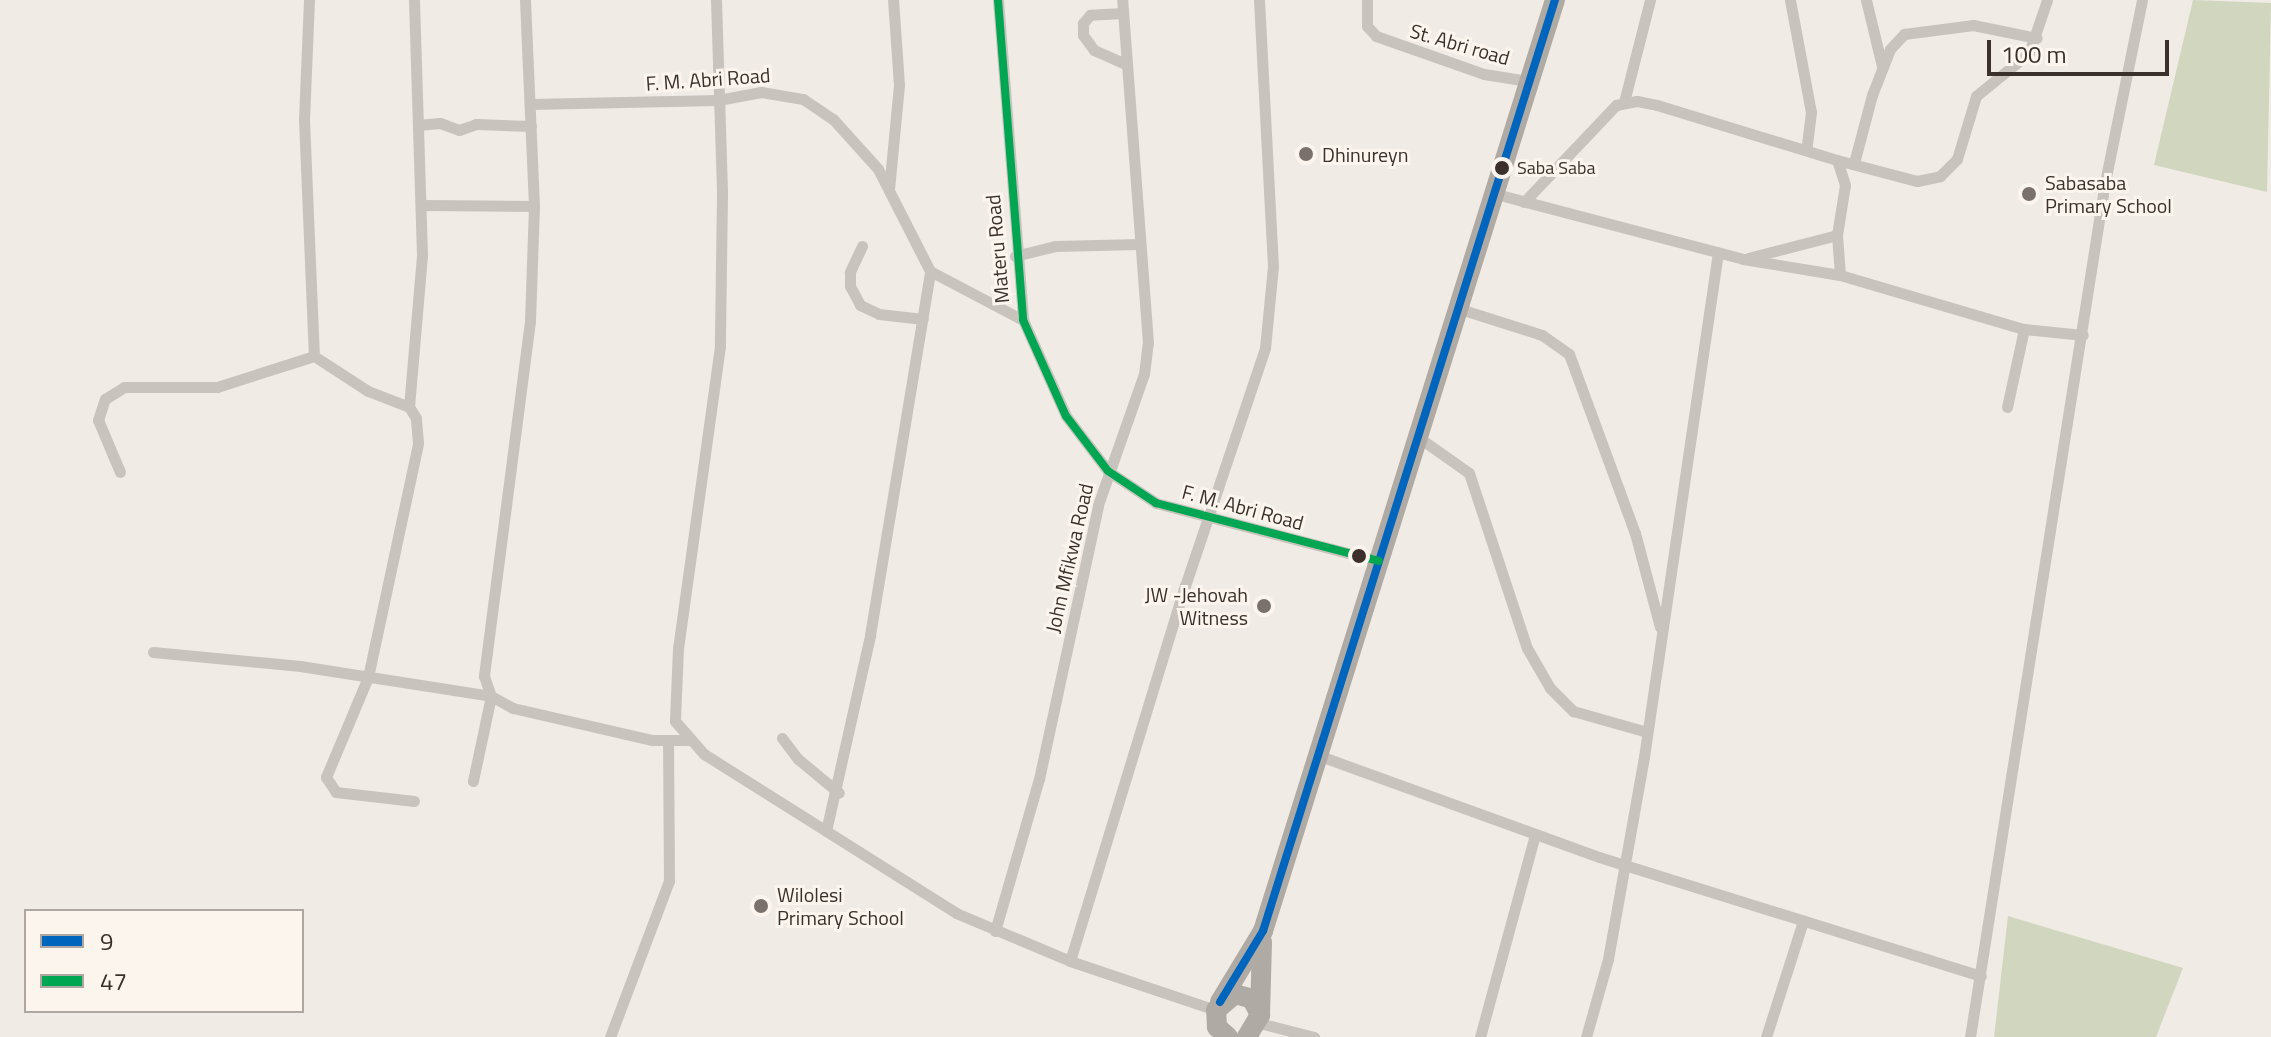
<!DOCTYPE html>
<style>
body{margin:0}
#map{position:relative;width:2271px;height:1037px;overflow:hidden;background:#f0ebe5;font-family:"Titillium Web",sans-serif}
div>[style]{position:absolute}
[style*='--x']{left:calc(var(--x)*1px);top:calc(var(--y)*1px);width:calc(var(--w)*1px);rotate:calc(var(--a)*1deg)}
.green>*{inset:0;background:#d1d6bf}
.street>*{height:11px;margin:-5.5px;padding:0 5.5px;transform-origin:5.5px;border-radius:5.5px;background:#c9c3be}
.highway>*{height:20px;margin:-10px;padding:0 10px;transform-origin:10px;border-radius:10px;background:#afaaa4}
.bus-1>*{height:8px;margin:-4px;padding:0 4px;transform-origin:4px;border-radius:4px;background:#0065bd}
.bus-2>*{height:8px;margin:-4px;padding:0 4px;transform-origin:4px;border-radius:4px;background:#00a651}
.dots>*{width:22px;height:22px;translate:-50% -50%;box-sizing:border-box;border:4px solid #fbf5ee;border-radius:50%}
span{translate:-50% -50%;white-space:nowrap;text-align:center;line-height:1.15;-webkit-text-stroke:6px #fbf5ee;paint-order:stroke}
.bus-label{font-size:18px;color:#3b302b}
.left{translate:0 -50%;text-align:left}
.street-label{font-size:20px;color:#3b302b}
.poi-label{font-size:20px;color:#3b302b}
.right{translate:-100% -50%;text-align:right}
.legend{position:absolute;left:24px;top:909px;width:280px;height:104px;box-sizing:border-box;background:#fbf5ee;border:2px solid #aea6a0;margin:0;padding:10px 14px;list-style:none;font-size:24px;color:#3b302b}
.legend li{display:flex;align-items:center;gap:16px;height:40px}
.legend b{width:40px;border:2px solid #aea6a0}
.scale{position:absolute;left:1987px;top:40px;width:182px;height:36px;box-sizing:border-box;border:4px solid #3b302b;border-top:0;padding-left:10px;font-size:24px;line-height:28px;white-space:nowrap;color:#3b302b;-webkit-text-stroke:6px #fbf5ee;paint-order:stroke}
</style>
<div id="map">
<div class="green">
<div style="clip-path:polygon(2193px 0,2271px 3px,2267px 192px,2154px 165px)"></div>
<div style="clip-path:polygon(2008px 916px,2183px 968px,2156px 1037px,1994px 1037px)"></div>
</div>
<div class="street">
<div style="--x:309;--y:0;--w:119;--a:92.4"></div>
<div style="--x:304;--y:119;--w:237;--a:87.6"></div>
<div style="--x:525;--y:0;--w:206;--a:87.5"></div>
<div style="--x:534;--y:206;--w:115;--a:92"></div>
<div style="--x:530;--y:321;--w:358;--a:97.4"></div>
<div style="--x:484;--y:676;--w:21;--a:71"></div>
<div style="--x:491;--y:696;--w:25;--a:29"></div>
<div style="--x:513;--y:708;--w:143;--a:13"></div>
<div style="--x:652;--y:740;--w:35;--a:0"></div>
<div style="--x:716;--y:0;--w:194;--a:88.2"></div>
<div style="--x:722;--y:194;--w:152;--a:90.8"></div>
<div style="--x:720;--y:346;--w:305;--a:97.9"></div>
<div style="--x:678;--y:648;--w:73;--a:92.4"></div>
<div style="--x:675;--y:721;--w:44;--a:48.7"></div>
<div style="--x:704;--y:754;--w:298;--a:32.2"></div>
<div style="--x:956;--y:913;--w:124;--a:22.8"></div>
<div style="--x:1070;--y:961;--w:154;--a:18.6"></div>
<div style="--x:998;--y:0;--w:321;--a:85.5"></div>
<div style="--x:1023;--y:320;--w:105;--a:65.9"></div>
<div style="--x:1066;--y:416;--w:69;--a:52.6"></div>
<div style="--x:1108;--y:471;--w:58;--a:33.7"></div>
<div style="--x:1156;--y:503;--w:230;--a:14.6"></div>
<div style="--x:1367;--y:0;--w:26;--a:90"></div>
<div style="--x:1367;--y:26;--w:13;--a:48"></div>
<div style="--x:1376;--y:36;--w:114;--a:19.4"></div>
<div style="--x:1484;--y:74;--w:45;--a:9"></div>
<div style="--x:1790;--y:0;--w:114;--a:79.4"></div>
<div style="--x:1811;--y:112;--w:38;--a:97"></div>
<div style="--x:1866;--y:0;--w:68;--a:76.4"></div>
<div style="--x:1123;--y:13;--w:33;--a:177"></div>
<div style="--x:1090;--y:15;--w:11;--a:131"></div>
<div style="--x:1083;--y:23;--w:12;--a:90"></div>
<div style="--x:1083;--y:35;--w:19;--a:54"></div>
<div style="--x:1094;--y:50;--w:36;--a:24"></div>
<div style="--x:1624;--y:102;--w:105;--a:-75.7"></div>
<div style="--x:530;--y:104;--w:188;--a:-1.2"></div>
<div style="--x:718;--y:100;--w:44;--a:-10.5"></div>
<div style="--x:761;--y:92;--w:43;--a:9.5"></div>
<div style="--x:803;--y:99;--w:36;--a:34"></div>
<div style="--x:833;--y:119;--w:67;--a:48"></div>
<div style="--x:878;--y:169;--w:114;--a:63"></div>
<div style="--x:930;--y:271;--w:105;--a:27.8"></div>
<div style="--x:418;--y:125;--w:22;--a:-5"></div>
<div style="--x:440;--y:123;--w:20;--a:20"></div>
<div style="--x:459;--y:130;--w:18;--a:-19"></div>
<div style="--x:476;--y:124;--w:55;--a:2.1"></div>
<div style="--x:1837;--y:160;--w:83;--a:14.7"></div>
<div style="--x:1917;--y:181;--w:24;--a:-12"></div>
<div style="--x:1940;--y:176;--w:24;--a:-45"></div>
<div style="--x:1957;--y:159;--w:66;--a:-73.2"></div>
<div style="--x:1976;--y:96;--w:68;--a:-39.1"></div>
<div style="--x:2029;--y:53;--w:56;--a:-71.2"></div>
<div style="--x:1854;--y:163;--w:70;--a:-75.2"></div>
<div style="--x:1872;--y:95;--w:49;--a:-68.6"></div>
<div style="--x:1890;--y:49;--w:21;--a:-47"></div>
<div style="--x:1904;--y:34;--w:70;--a:-7.4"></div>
<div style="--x:1973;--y:25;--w:65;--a:11.5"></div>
<div style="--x:889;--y:189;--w:104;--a:-84.5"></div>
<div style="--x:899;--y:85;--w:85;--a:-94"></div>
<div style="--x:1496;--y:194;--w:255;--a:14.7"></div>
<div style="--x:1743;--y:259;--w:98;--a:9.4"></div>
<div style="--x:1840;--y:275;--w:192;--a:16.4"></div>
<div style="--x:2024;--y:329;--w:59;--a:5.8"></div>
<div style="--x:1524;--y:202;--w:134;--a:-46.5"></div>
<div style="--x:1616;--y:105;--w:21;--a:-11"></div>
<div style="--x:1637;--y:101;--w:20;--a:11"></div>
<div style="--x:1657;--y:105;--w:188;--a:17"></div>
<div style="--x:1837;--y:160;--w:26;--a:72"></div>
<div style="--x:1845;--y:185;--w:51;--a:99.1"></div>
<div style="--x:1837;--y:235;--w:40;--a:85.7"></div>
<div style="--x:422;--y:205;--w:112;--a:0.5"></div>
<div style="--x:862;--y:246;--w:29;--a:115"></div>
<div style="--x:850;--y:272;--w:14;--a:90"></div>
<div style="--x:850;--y:286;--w:21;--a:62"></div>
<div style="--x:860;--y:305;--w:21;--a:25"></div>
<div style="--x:879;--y:314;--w:44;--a:6.5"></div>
<div style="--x:1015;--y:256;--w:41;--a:-14"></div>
<div style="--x:1055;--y:246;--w:84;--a:-1.4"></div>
<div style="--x:1748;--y:258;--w:92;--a:-14.5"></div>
<div style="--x:1457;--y:308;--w:89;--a:17.6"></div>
<div style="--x:1542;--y:335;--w:33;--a:35"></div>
<div style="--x:1569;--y:354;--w:191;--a:69.8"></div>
<div style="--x:1635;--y:533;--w:97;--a:75.1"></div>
<div style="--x:2007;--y:407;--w:80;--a:-77.7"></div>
<div style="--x:1418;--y:437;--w:62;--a:35.2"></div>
<div style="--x:1469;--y:473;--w:184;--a:71.7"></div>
<div style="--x:1527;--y:648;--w:46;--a:60.1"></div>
<div style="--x:1550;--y:688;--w:33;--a:45"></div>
<div style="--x:1573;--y:711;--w:77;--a:15.8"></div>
<div style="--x:120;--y:472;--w:56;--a:-112.9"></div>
<div style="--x:98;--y:420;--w:22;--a:-72"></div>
<div style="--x:105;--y:399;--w:22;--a:-32"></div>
<div style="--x:124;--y:387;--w:93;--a:0"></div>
<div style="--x:217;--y:387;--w:102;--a:-17.7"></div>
<div style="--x:314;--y:356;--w:64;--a:32.9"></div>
<div style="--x:368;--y:391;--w:44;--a:21.3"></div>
<div style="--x:153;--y:652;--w:148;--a:5.4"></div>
<div style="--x:300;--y:666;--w:193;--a:8.9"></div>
<div style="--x:491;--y:696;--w:87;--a:102"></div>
<div style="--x:782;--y:738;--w:26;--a:53"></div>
<div style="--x:798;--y:759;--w:53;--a:39.7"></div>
<div style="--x:1320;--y:756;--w:297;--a:19.9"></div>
<div style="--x:1599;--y:857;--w:400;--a:17.3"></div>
<div style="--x:414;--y:801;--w:79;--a:-173.4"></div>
<div style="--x:336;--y:792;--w:18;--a:-124"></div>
<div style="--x:326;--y:777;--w:108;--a:-67.2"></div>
<div style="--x:368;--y:677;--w:239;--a:-77.9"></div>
<div style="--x:418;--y:443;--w:25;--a:-95"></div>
<div style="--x:416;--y:418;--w:13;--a:-122"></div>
<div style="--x:409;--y:407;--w:153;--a:-85.1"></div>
<div style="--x:422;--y:255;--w:255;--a:-91.8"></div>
<div style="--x:826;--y:831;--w:201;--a:-77.3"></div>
<div style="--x:870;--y:635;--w:369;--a:-80.6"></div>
<div style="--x:995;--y:931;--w:158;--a:-73.9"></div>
<div style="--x:1039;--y:779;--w:280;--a:-77.8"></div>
<div style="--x:1098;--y:505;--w:139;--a:-70.7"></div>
<div style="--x:1144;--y:374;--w:31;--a:-83"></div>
<div style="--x:1148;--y:343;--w:344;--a:-94.3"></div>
<div style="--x:1070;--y:961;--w:392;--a:-73"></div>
<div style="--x:1185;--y:586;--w:251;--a:-71.4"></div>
<div style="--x:1265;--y:348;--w:81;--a:-84.4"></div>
<div style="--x:1273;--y:267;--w:267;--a:-93"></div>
<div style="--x:1259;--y:1023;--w:57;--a:14.3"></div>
<div style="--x:610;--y:1037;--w:167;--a:-69.3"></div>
<div style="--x:669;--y:881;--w:140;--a:-90.4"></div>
<div style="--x:1480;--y:1037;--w:210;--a:-74.8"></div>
<div style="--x:1586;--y:1037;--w:81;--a:-74.2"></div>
<div style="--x:1608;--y:959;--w:205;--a:-79.9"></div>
<div style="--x:1644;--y:757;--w:510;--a:-81.66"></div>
<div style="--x:1766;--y:1037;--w:122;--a:-72.3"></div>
<div style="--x:1970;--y:1037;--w:866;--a:-81.03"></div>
<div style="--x:2105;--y:182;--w:186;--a:-78.5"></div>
</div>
<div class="highway">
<div style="--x:1220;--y:1002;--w:83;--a:-58.8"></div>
<div style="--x:1263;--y:931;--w:976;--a:-72.59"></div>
<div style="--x:1260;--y:1014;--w:72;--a:-88.4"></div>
<div style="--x:1228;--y:1037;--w:15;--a:-138"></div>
<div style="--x:1217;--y:1027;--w:17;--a:-93"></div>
<div style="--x:1216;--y:1010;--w:25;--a:-40"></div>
<div style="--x:1235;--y:994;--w:18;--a:16"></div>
<div style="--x:1252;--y:999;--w:18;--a:63"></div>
<div style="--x:1260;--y:1015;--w:26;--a:121"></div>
</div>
<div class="bus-1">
<div style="--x:1220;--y:1002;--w:83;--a:-58.8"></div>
<div style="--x:1263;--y:931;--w:976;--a:-72.59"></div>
</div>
<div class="bus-2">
<div style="--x:998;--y:0;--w:321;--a:85.5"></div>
<div style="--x:1023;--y:320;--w:105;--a:65.9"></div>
<div style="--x:1066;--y:416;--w:69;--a:52.6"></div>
<div style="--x:1108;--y:471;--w:58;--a:33.7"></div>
<div style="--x:1156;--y:503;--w:230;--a:14.6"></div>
</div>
<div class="dots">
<div style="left:1306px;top:154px;background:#7a716c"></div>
<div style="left:1502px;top:168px;background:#3b302b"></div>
<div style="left:2029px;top:194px;background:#7a716c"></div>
<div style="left:1359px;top:556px;background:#3b302b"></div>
<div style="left:1264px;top:606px;background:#7a716c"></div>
<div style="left:761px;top:906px;background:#7a716c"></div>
</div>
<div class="bus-label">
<span class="left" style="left:1517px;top:168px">Saba Saba</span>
</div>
<div class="street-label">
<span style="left:1460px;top:44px;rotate:16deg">St. Abri road</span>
<span style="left:708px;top:79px;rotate:-4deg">F. M. Abri Road</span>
<span style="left:997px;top:249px;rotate:-95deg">Materu Road</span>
<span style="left:1243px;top:507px;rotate:15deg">F. M. Abri Road</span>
<span style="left:1069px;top:558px;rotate:-77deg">John Mfikwa Road</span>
</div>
<div class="poi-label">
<span class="left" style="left:1322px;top:154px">Dhinureyn</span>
<span class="left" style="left:2045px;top:194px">Sabasaba<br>Primary School</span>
<span class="right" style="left:1248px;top:606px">JW -Jehovah<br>Witness</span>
<span class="left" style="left:777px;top:906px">Wilolesi<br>Primary School</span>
</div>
<ul class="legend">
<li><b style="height:10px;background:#0065bd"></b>9</li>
<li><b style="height:10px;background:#00a651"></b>47</li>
</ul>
<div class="scale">100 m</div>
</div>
